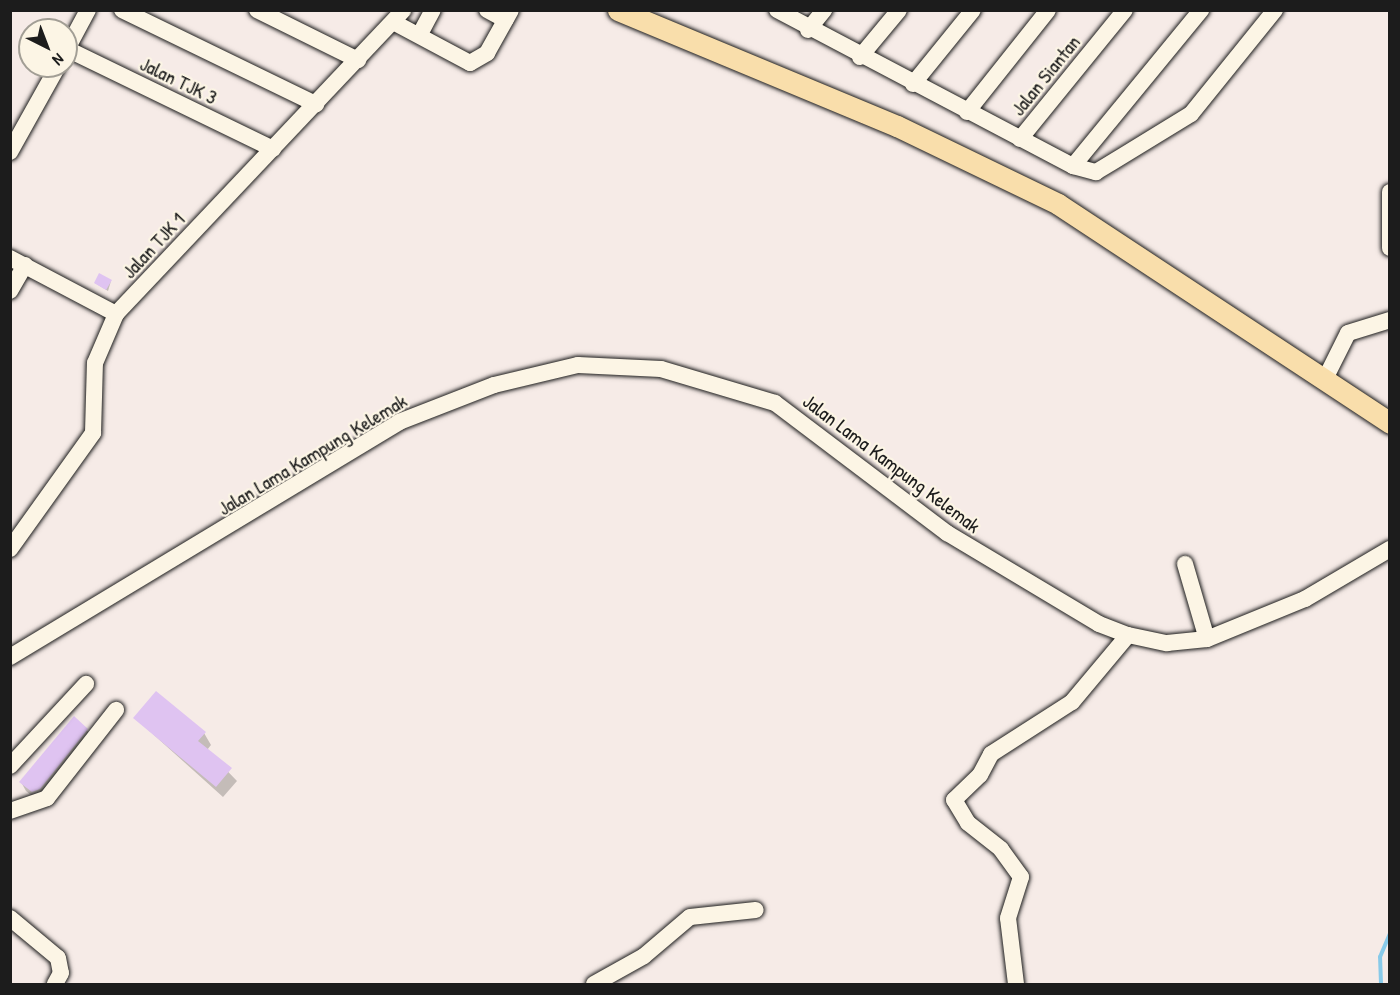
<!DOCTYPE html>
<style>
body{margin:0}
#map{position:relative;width:1400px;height:995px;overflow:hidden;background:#f6ebe7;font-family:"Patrick Hand",sans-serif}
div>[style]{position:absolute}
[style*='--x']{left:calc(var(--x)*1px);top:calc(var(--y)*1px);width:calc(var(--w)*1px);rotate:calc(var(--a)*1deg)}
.shadow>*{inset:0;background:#0003}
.stream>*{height:4px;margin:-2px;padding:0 2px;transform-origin:2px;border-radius:2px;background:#88cae9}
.building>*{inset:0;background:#dfc3f1}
.roads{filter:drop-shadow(0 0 2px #1c1c1c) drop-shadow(0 0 2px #1c1c1c)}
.minor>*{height:16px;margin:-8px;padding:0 8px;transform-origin:8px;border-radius:8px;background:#fcf5e5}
.major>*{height:21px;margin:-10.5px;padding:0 10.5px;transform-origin:10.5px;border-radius:10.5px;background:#f9deab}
span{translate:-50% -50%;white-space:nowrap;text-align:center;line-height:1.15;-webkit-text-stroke:4.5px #fcf5e5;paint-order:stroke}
.street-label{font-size:20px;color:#1c1c1c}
.frame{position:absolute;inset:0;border:12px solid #1c1c1c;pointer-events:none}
.north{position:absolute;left:18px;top:18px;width:60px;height:60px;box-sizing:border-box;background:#fcf5e5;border:2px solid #a29e95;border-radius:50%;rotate:138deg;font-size:16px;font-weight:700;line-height:24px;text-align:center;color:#1c1c1c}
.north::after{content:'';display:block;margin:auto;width:21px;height:27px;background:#1c1c1c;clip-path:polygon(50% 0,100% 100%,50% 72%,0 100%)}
</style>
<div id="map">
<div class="shadow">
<div style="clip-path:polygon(111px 281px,108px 291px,95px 283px)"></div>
<div style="clip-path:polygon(135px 718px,204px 733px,211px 745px,207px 750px,237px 781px,223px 797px)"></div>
<div style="clip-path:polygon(87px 730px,92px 738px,37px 800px,26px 791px,21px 782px)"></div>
</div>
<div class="stream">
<div style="--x:1381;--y:984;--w:27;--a:-92"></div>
<div style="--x:1380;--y:957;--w:26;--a:-67"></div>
</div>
<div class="building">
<div style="clip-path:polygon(99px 273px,112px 280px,106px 290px,94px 283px)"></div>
<div style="clip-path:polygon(156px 691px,206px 732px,198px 741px,232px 768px,216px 787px,133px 718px)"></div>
<div style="clip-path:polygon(74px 716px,88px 729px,40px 789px,32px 792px,19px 782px)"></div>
</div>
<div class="roads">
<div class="minor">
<div style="--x:122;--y:10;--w:216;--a:25.9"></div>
<div style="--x:257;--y:10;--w:113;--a:26.3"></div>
<div style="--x:487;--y:10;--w:21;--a:28"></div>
<div style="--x:777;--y:10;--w:335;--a:27.8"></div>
<div style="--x:1073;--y:166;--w:24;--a:15"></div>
<div style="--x:1096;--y:172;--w:111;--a:-31.4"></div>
<div style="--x:1191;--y:114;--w:134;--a:-51.1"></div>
<div style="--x:395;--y:23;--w:85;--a:28.1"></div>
<div style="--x:470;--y:63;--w:20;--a:-30"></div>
<div style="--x:487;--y:53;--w:49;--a:-60.8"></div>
<div style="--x:808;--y:30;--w:26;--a:-51"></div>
<div style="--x:420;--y:34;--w:27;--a:-62"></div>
<div style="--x:67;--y:49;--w:229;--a:25.9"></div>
<div style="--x:66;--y:51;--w:47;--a:-61.8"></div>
<div style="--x:860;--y:57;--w:61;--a:-50.3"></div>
<div style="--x:913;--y:84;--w:95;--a:-51"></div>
<div style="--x:967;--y:112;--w:130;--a:-51.5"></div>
<div style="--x:1020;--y:139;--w:166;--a:-50.9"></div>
<div style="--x:10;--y:152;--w:98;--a:-60.8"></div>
<div style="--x:1073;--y:166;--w:202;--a:-50.6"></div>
<div style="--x:1390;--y:192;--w:56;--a:90"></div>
<div style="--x:10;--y:258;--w:120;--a:27.8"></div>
<div style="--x:10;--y:291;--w:30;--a:-60"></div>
<div style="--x:1325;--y:379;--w:51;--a:-63.4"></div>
<div style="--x:1348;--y:333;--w:44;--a:-17.2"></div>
<div style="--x:10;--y:549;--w:143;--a:-54.4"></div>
<div style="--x:93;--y:433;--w:70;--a:-88.4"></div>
<div style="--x:95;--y:363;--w:53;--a:-66.8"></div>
<div style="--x:116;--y:314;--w:418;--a:-46.6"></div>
<div style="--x:1185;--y:564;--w:78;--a:73.7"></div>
<div style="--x:10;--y:657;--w:454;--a:-31.1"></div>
<div style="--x:399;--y:422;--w:102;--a:-21.3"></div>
<div style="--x:494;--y:385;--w:86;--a:-13.4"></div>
<div style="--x:578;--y:365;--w:83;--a:2.8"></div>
<div style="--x:661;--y:369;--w:119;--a:16.6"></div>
<div style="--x:775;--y:403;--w:216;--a:37.1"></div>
<div style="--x:947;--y:533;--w:177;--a:30.9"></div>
<div style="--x:1099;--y:624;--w:31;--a:21"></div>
<div style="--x:1128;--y:635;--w:40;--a:12"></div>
<div style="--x:1167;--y:643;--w:40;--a:-5.7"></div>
<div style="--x:1207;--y:639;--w:106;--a:-22.2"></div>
<div style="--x:1305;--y:599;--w:99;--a:-30.5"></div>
<div style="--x:10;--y:766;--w:112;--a:-47.2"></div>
<div style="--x:10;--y:811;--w:39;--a:-19"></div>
<div style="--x:47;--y:798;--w:112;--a:-51.9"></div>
<div style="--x:10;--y:918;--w:62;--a:39.8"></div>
<div style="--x:58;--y:958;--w:15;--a:79"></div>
<div style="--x:61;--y:973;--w:13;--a:119"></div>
<div style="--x:594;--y:984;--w:57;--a:-29.2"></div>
<div style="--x:644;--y:956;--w:60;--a:-40.3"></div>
<div style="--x:690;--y:917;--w:66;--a:-6.1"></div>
<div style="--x:1016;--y:984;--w:66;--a:-96.9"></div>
<div style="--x:1008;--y:918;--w:43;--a:-72.4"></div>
<div style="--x:1021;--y:877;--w:34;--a:-126"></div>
<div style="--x:1001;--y:849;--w:42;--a:-141.8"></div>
<div style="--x:968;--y:823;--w:27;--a:-121"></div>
<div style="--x:954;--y:800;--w:36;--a:-44"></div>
<div style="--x:980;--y:775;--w:24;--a:-62"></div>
<div style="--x:991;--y:754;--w:96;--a:-32.7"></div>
<div style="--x:1072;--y:702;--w:87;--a:-50.1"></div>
</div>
<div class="major">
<div style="--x:618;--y:10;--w:302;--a:22.6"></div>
<div style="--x:897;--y:126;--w:179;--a:25.8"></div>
<div style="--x:1058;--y:204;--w:398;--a:33.4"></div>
</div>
</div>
<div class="street-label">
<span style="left:1045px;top:75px;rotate:-51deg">Jalan Siantan</span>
<span style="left:179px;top:80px;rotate:26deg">Jalan TJK 3</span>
<span style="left:153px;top:245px;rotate:-47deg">Jalan TJK 1</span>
<span style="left:312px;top:454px;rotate:-31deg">Jalan Lama Kampung Kelemak</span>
<span style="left:892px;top:463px;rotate:37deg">Jalan Lama Kampung Kelemak</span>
</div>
<div class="frame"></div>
<div class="north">N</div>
</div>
